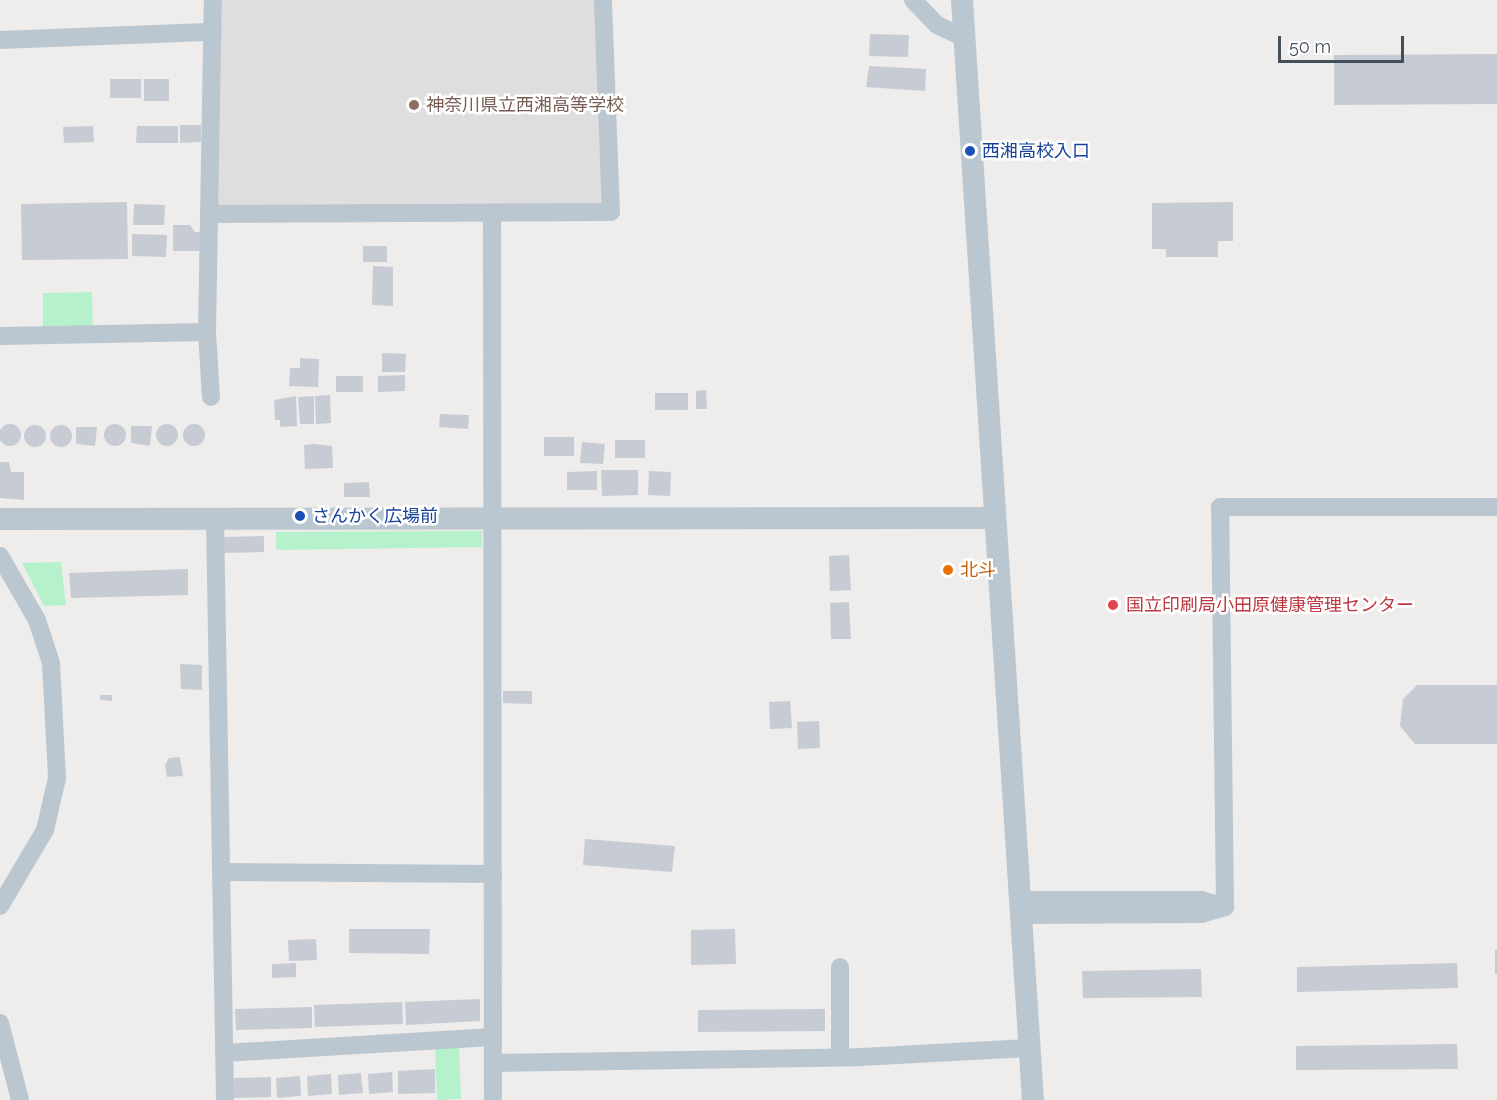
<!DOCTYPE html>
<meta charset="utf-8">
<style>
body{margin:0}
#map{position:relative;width:1497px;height:1100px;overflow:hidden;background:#efecec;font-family:Raleway,"Noto Sans JP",sans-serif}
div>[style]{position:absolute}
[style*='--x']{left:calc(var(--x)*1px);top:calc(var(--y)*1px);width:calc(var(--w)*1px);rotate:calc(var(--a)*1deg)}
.education>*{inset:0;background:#e0ddde}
.green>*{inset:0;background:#b5f2cc}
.building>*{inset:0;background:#c7cbd3}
.round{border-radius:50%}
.minor>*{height:18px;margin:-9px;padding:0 9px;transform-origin:9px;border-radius:9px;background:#bbc7d0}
.tertiary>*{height:22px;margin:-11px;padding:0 11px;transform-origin:11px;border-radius:11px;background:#bbc7d0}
.dots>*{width:16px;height:16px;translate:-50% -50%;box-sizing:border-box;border:3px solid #fff;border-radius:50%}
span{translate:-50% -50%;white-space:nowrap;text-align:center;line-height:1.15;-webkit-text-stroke:5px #fff;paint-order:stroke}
.education-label{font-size:18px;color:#785e54}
.left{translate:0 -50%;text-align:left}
.transit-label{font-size:18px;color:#164399}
.food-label{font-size:18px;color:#c56008}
.health-label{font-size:18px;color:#be3a42}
.scale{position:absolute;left:1278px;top:36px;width:126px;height:27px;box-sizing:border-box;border:3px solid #43505b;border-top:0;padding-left:8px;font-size:18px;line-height:21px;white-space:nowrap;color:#43505b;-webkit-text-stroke:4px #fff;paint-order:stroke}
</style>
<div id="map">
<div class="education">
<div style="clip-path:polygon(221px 0,606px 0,609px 203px,220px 212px,214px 208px)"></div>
</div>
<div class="green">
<div style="clip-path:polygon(92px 292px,93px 328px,43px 330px,43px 293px)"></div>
<div style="clip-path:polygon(482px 531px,482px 547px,276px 550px,276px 532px)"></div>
<div style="clip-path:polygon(61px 562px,66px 605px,44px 606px,22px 563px)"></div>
<div style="clip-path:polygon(459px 1044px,461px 1099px,437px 1100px,435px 1045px)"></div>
</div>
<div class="building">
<div style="clip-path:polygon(870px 34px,909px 35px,908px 57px,869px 56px)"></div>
<div style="clip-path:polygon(1497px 54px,1497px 104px,1334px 105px,1334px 55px)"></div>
<div style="clip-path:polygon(869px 66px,926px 69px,925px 91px,866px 87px)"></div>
<div style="clip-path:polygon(110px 79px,141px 79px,141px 98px,110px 98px)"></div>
<div style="clip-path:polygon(144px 79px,169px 79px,169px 101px,144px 101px)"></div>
<div style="clip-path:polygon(180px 125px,201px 125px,201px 142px,180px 143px)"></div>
<div style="clip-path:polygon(93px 126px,94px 142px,64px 143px,63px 127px)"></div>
<div style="clip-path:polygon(137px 126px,178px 126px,178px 143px,136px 143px)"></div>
<div style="clip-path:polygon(127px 202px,128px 259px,22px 260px,21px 204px)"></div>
<div style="clip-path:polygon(1233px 202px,1233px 241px,1218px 241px,1218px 257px,1166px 257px,1166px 249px,1152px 249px,1152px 203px)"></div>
<div style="clip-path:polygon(134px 204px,165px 205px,164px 225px,133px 225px)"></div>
<div style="clip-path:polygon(173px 225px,190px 225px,195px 232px,206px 232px,206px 251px,173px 251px)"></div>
<div style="clip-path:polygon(132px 234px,167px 235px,166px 257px,132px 256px)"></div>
<div style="clip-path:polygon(363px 246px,387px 246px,387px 262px,363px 262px)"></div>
<div style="clip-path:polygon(373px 266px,393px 267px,393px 306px,372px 305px)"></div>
<div style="clip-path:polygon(382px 353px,406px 354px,405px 372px,382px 372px)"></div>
<div style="clip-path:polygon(300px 358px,319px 359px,318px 387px,289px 386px,290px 368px,300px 368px)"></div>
<div style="clip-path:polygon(405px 375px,405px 391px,378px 392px,378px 376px)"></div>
<div style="clip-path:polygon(336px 376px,363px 376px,363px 392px,336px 392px)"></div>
<div style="clip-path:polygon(706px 390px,707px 409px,696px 409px,696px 391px)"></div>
<div style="clip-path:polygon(655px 393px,688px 393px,688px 410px,655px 410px)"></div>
<div style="clip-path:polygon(330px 395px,331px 423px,316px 424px,315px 396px)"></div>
<div style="clip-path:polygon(296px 396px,297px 426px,280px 427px,280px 420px,275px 420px,274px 400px)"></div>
<div style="clip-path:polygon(314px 396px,314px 424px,300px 424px,298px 397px)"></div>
<div style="clip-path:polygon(440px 414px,469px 415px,468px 429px,439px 427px)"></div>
<div class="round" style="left:156px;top:424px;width:22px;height:22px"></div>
<div class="round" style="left:183px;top:424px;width:22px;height:22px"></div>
<div class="round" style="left:104px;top:424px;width:22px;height:22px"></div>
<div class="round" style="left:-1px;top:424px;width:22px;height:22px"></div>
<div class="round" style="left:24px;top:425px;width:22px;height:22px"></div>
<div class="round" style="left:50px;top:425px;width:22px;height:22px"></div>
<div style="clip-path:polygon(131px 426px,152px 426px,150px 446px,131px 443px)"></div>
<div style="clip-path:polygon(76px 427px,97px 427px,95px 446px,76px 444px)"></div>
<div style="clip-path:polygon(544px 437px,574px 437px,574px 456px,544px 456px)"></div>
<div style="clip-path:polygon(615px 440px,645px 440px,645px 458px,615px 458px)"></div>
<div style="clip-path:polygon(582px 442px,605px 444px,603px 464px,580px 463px)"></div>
<div style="clip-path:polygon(314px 444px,332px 446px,333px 468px,305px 469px,304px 445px)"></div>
<div style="clip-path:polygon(0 462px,9px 462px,11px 472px,24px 472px,24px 500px,0 498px)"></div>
<div style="clip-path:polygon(601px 470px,638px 470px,638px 495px,602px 496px)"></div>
<div style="clip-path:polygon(597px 471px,597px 490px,567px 490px,567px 472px)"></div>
<div style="clip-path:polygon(649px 471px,671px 472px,670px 496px,648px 495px)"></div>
<div style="clip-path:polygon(369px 482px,370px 497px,344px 497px,344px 483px)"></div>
<div style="clip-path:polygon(264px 536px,264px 552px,223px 553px,223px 537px)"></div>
<div style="clip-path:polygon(849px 555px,851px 590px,830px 591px,829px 556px)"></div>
<div style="clip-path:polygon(188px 569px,188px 595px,71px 598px,69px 573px)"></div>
<div style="clip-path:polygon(849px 602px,851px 639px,831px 639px,830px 603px)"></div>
<div style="clip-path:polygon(180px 664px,202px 665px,202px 690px,181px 689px)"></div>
<div style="clip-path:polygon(1417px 685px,1497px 685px,1497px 744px,1415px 744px,1400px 726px,1403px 699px)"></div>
<div style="clip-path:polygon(503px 691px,532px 691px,532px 704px,503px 703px)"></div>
<div style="clip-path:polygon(100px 695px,112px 695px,112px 701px,100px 700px)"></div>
<div style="clip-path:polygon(790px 701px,792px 728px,770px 729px,769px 702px)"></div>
<div style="clip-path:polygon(819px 721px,820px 748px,798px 749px,797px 722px)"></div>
<div style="clip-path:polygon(180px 757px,183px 776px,167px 777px,165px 765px,169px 758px)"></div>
<div style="clip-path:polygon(585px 839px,675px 846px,672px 872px,583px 865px)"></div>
<div style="clip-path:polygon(349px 929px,430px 929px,429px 954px,349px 953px)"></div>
<div style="clip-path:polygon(735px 929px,736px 964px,691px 965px,691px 930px)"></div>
<div style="clip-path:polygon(316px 939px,317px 960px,289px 961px,288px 940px)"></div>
<div style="clip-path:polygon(1495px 950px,1497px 950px,1497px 974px,1495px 974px)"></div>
<div style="clip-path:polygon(296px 963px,296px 977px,272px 978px,272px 964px)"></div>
<div style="clip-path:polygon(1457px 963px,1458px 988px,1297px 992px,1297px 967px)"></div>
<div style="clip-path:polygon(1201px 969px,1202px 997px,1083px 998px,1082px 971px)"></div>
<div style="clip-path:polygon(480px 999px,480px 1021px,406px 1025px,405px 1002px)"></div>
<div style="clip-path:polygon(402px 1002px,403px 1024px,315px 1027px,314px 1005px)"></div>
<div style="clip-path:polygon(312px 1007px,312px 1028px,236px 1030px,235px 1009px)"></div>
<div style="clip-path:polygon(825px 1009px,825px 1031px,698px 1032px,698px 1010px)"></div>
<div style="clip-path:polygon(1457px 1044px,1458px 1069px,1296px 1070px,1296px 1046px)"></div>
<div style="clip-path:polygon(435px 1069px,435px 1093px,398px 1094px,398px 1071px)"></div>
<div style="clip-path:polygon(392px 1072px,393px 1092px,369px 1094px,368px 1074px)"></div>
<div style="clip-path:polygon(361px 1073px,363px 1093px,339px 1095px,338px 1075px)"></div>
<div style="clip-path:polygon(331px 1074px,332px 1094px,308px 1096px,307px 1076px)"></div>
<div style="clip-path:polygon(300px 1076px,301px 1096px,277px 1098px,276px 1078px)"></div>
<div style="clip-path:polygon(271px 1077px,271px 1097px,234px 1098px,234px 1078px)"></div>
</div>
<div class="minor">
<div style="--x:913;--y:0;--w:35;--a:46"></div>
<div style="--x:937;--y:25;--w:29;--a:25"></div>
<div style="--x:0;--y:40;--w:213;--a:-2.2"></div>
<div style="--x:492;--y:213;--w:887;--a:89.94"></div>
<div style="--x:209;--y:214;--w:402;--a:-0.3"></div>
<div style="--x:611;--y:212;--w:212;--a:-92.2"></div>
<div style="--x:207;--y:332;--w:329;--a:-89"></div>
<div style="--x:0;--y:336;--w:207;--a:-1.1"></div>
<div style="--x:207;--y:332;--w:65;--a:86.5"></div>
<div style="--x:215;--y:519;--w:581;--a:89.01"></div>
<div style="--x:0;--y:556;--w:74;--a:60"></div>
<div style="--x:37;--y:620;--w:45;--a:72"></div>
<div style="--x:51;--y:663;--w:115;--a:87"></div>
<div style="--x:57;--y:778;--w:53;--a:103"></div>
<div style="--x:45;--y:830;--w:88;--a:120.6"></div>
<div style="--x:221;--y:872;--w:272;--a:0.4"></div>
<div style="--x:1020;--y:900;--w:181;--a:0"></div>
<div style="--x:1201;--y:900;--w:25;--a:16"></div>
<div style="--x:1225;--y:907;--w:400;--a:-90.7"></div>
<div style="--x:1220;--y:507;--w:277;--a:0"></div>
<div style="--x:1021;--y:915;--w:180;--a:-0.3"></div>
<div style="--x:1201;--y:914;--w:25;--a:-16"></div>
<div style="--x:840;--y:967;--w:90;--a:90"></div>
<div style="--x:0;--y:1023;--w:80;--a:75.4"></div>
<div style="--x:224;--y:1053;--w:269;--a:-3.4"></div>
<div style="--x:493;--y:1063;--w:368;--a:-0.9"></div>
<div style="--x:861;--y:1057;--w:168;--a:-3.1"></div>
</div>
<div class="tertiary">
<div style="--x:962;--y:0;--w:1102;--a:86.31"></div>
<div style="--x:0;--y:519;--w:995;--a:-0.06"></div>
</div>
<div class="dots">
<div style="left:414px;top:105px;background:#8d6e63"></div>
<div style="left:970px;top:151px;background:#1a4fb4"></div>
<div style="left:300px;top:516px;background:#1a4fb4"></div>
<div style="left:948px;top:570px;background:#e8710a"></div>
<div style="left:1113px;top:605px;background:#e0444e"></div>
</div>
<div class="education-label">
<span class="left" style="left:426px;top:105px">神奈川県立西湘高等学校</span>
</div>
<div class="transit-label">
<span class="left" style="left:982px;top:151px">西湘高校入口</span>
<span class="left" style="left:312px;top:516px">さんかく広場前</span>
</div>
<div class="food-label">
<span class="left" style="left:960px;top:570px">北斗</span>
</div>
<div class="health-label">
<span class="left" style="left:1126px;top:605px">国立印刷局小田原健康管理センター</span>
</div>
<div class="scale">50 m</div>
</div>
